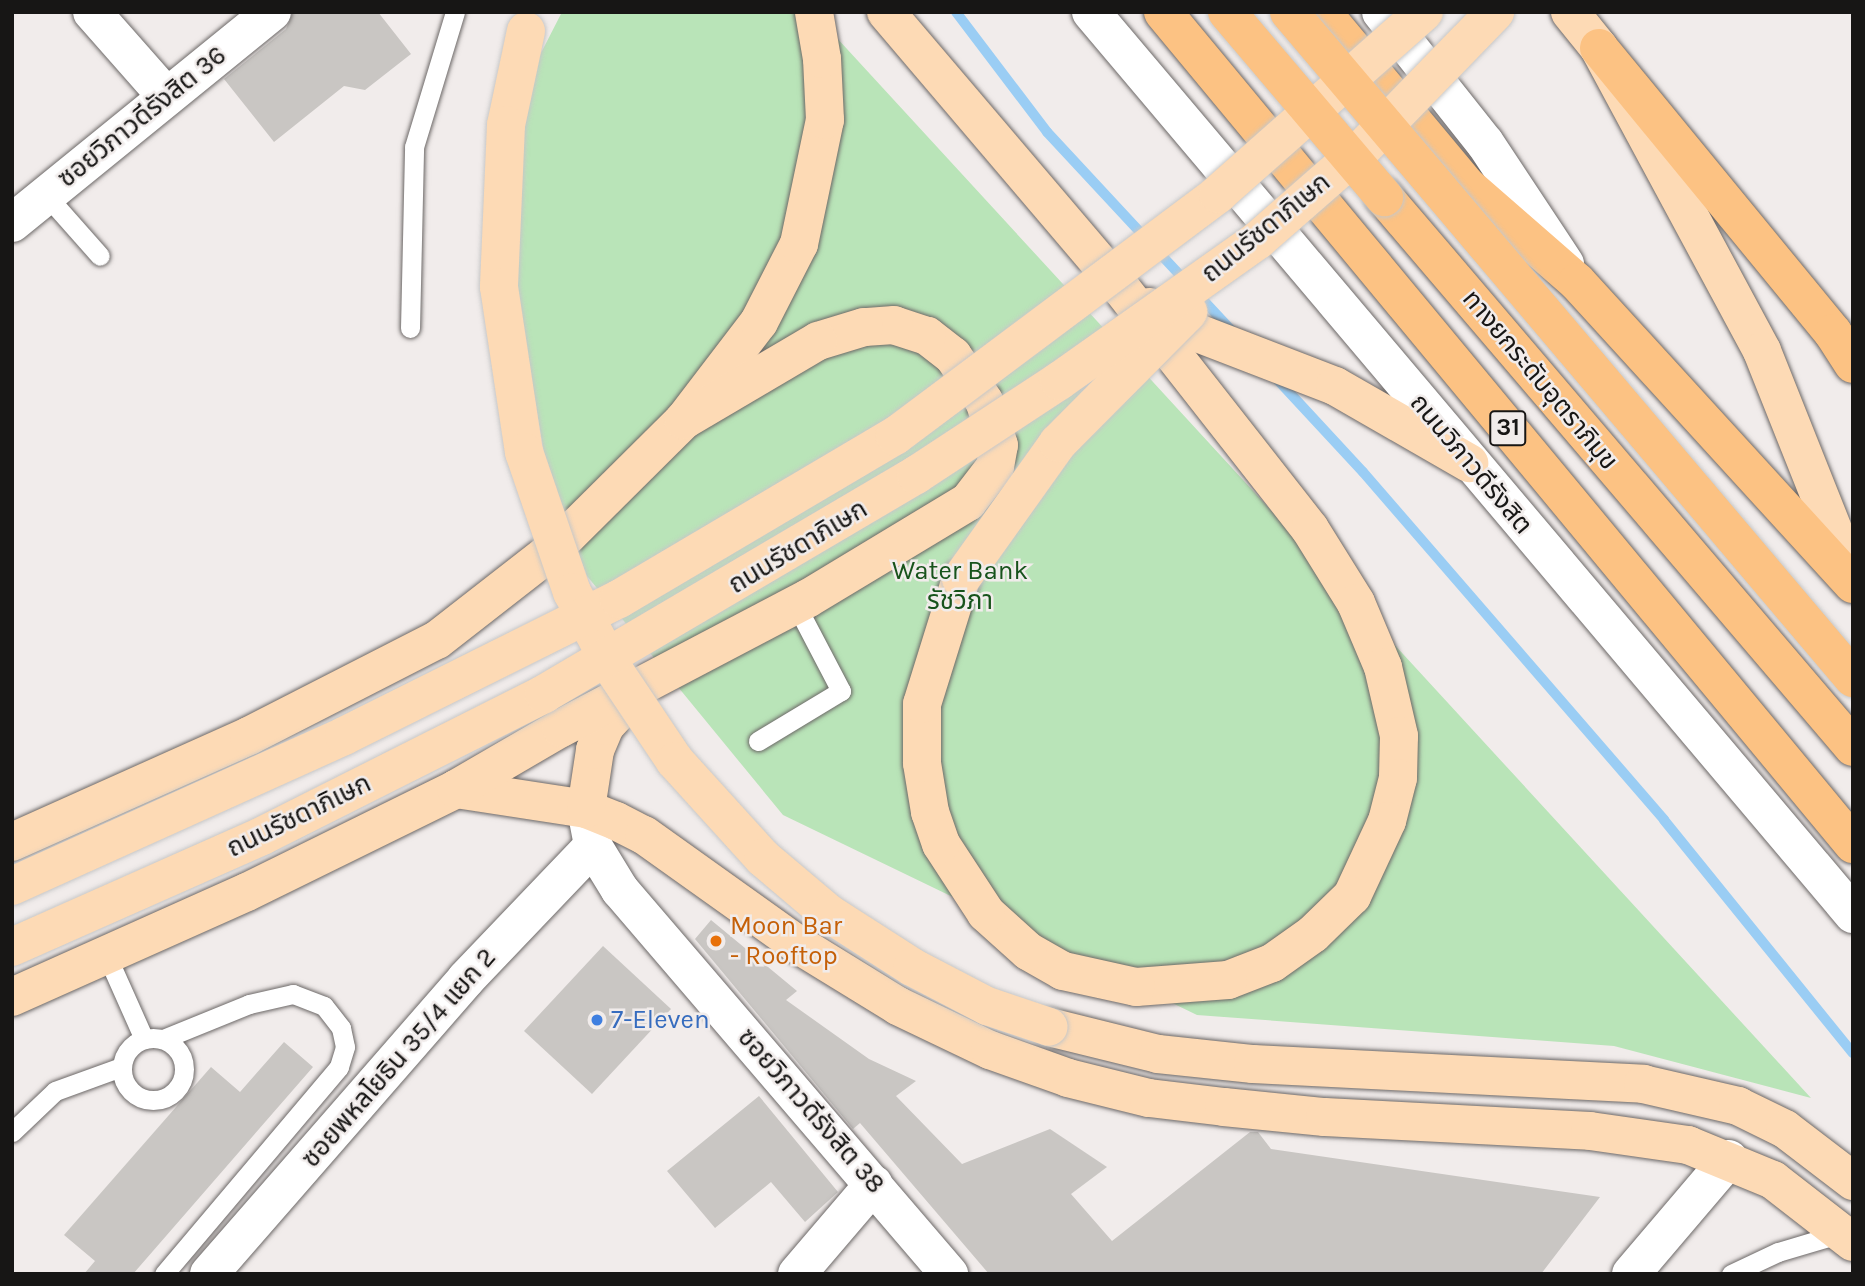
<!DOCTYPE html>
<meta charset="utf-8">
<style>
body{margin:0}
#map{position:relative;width:1865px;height:1286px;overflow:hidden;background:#f1eceb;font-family:Karla,"Noto Sans Thai",sans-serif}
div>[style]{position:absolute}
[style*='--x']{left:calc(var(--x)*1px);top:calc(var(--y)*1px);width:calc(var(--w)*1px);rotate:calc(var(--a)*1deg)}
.green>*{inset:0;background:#b9e4b8}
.stream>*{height:10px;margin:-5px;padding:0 5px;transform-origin:5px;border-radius:5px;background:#9acdf4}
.building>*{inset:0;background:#c9c6c3}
.roads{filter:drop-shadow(0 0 2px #6c6867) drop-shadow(0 0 2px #6c6867)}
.lane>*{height:19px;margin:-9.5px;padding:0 9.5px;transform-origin:9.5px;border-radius:9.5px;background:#fff}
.lane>.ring{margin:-9.5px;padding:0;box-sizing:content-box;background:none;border:19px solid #fff;border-radius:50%}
.street>*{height:38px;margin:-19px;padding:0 19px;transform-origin:19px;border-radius:19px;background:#fff}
.secondary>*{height:38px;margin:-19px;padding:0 19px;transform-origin:19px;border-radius:19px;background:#fff}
.primary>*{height:38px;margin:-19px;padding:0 19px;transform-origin:19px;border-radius:19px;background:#fddab5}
.highway>*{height:38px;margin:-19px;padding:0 19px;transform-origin:19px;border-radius:19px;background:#fcc283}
.bridges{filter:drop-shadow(0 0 2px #c7c7c7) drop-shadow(0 0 2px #c7c7c7)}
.primary-bridge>*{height:38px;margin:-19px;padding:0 19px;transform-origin:19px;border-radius:19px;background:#fddab5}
.highway-bridge>*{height:38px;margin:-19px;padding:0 19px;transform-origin:19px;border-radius:19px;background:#fcc283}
.dots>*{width:19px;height:19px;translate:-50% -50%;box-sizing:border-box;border:4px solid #f1eceb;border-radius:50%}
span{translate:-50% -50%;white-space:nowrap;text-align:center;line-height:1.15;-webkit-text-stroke:5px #f1eceb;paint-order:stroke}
.shield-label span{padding:2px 5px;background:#f1eceb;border:2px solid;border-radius:5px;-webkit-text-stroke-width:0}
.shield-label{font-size:24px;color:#171615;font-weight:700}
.street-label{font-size:26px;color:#171615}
.park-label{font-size:26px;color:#17531b}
.food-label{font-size:26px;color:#c56008}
.left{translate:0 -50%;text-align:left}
.shop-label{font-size:26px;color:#366cbe}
.frame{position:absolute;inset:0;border:14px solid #171615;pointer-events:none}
</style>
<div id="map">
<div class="green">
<div style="clip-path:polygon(562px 12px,813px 12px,1811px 1098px,1614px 1046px,1197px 1015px,783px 815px,587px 576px,548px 475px,507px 243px,524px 86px)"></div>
</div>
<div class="stream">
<div style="--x:956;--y:12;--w:151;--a:52.8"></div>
<div style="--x:1047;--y:132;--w:273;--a:47.1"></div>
<div style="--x:1275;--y:377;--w:129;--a:47.2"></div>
<div style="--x:1363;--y:472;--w:460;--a:49.1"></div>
<div style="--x:1664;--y:820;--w:300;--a:51"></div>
</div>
<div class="building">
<div style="clip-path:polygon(293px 12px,378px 12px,411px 54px,365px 90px,344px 86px,274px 142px,224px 79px,286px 29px)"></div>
<div style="clip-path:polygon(711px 920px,797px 991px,786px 1000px,869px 1059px,916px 1081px,896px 1096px,962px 1164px,1050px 1129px,1107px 1167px,1071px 1194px,1112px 1241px,1250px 1132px,1258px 1132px,1271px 1149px,1600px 1197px,1541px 1274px,989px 1274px,860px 1123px,853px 1129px,695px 939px)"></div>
<div style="clip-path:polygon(603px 946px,671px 1009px,592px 1094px,524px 1031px)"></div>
<div style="clip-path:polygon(284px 1042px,313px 1067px,133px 1274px,84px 1274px,95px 1261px,64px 1235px,211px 1067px,240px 1092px)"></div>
<div style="clip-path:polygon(759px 1096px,838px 1192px,805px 1222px,771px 1182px,715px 1228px,667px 1171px)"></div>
</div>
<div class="roads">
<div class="lane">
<div style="--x:46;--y:195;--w:81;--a:48.5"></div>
<div style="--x:410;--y:328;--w:181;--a:-88.7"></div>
<div style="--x:414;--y:147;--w:141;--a:-73.1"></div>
<div style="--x:758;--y:741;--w:97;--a:-31.1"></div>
<div style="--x:841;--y:691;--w:97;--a:-117.6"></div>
<div style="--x:107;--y:956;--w:91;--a:66"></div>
<div class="ring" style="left:122px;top:1038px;width:43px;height:43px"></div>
<div style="--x:163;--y:1039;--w:93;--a:-22.1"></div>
<div style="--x:249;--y:1004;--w:45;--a:-12.8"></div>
<div style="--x:293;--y:994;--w:33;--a:21"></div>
<div style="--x:324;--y:1006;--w:28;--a:52"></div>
<div style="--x:341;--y:1028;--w:19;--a:78"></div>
<div style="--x:345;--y:1047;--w:21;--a:107"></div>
<div style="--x:339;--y:1067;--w:271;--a:130.2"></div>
<div style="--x:12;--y:1132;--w:59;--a:-43.6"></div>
<div style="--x:55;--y:1091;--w:70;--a:-20"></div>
<div style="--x:1731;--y:1274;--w:52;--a:-25.1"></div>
<div style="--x:1778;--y:1252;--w:67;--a:-16.5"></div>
</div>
<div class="street">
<div style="--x:92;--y:12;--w:113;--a:48.6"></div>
<div style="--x:12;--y:223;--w:335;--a:-39.1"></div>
<div style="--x:586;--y:809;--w:38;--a:79"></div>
<div style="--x:593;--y:846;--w:52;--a:58.5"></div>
<div style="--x:620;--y:890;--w:506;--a:49.41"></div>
<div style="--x:209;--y:1274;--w:391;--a:-48.9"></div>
<div style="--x:466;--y:979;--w:184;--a:-46.3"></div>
<div style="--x:797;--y:1274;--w:118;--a:-49.5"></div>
<div style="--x:1631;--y:1274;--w:151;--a:-49.6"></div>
</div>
<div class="secondary">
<div style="--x:1091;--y:12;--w:1181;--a:49.81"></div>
<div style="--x:1381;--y:12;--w:167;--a:51.6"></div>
<div style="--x:1485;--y:143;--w:145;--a:56.5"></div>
</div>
<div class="primary">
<div style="--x:886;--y:12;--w:362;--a:49.6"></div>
<div style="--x:1121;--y:288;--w:306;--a:51.9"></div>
<div style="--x:1310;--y:529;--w:87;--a:58.1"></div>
<div style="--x:1356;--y:603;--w:69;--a:67.1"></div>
<div style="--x:1383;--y:667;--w:71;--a:76.9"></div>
<div style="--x:1399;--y:736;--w:42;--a:91.4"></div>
<div style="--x:1398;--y:778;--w:44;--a:104.3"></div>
<div style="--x:1387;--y:821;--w:83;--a:115"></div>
<div style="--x:1352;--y:896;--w:54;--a:135.7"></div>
<div style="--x:1313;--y:934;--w:50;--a:144.7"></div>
<div style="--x:1272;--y:963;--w:47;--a:158.9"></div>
<div style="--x:1228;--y:980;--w:92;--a:175.6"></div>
<div style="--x:1136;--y:987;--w:75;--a:-167.6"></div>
<div style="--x:1063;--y:971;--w:40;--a:-150.3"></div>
<div style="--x:1028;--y:951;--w:57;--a:-137.9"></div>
<div style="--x:986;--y:913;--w:82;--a:-123.1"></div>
<div style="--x:941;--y:844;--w:34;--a:-109"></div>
<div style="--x:930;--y:812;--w:50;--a:-99.3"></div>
<div style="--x:922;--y:763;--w:59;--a:-90"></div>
<div style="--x:922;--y:704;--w:131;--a:-72.7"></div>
<div style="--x:1570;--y:12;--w:46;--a:51.1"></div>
<div style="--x:1599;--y:48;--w:344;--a:61.7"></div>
<div style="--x:1762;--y:351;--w:246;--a:68.3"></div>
<div style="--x:1149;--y:307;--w:52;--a:28.5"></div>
<div style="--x:1195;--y:332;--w:150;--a:21.1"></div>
<div style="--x:1335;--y:386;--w:155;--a:29.9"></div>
<div style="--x:456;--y:789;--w:132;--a:8.7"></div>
<div style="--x:586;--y:809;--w:32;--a:22"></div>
<div style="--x:616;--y:821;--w:31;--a:27"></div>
<div style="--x:644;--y:835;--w:184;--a:35.5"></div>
<div style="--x:794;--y:942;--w:122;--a:31.6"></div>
<div style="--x:898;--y:1006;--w:102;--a:25.6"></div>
<div style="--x:990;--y:1050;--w:83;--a:19.7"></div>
<div style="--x:1068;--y:1078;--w:83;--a:13.9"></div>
<div style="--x:1149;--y:1098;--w:76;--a:6.8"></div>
<div style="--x:1224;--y:1107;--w:101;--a:5.7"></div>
<div style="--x:1325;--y:1117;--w:265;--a:3"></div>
<div style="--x:1590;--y:1131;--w:99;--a:8.1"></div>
<div style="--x:1688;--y:1145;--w:92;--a:22.4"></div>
<div style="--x:1773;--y:1180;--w:101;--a:37.8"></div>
<div style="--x:586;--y:809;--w:60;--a:-81.3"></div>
<div style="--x:595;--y:750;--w:26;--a:-67"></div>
<div style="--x:605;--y:726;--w:38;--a:-47"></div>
<div style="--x:12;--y:842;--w:260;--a:-24.1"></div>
<div style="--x:249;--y:736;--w:211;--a:-27.1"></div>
<div style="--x:437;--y:640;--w:150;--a:-37.9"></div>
<div style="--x:555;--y:548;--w:182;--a:-44.8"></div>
<div style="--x:684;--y:420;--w:123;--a:-52.6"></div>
<div style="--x:759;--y:322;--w:88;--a:-62.9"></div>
<div style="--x:799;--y:244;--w:127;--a:-78.2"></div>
<div style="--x:825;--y:120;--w:61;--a:-92.8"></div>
<div style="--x:822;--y:59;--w:48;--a:-99.7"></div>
<div style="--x:12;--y:997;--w:257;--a:-24.1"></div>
<div style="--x:247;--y:892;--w:233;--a:-26.2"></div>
<div style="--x:456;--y:789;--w:121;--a:-30.2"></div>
<div style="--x:561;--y:728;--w:278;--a:-27.7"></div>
<div style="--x:807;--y:599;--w:188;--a:-31.1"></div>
<div style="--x:968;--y:502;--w:44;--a:-52.4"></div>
<div style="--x:995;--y:467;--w:22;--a:-80"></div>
<div style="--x:999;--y:445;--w:46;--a:-108.8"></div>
<div style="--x:984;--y:401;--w:55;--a:-124.6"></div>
<div style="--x:953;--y:356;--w:33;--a:-142"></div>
<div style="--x:927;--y:336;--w:35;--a:-162"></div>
<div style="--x:894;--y:325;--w:30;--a:176"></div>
<div style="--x:864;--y:327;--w:48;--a:163.1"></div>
<div style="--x:818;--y:341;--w:156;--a:149.5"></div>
<div style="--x:1049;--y:1027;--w:112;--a:13.9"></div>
<div style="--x:1158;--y:1054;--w:96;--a:6"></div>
<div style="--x:1253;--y:1064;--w:391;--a:2.9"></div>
<div style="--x:1643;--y:1084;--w:98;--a:13"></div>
<div style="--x:1738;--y:1106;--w:52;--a:26.1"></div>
<div style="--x:1785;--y:1129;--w:86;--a:37.4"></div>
</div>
<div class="highway">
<div style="--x:1163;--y:12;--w:1081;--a:50.33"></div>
<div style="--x:1322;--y:12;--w:226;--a:50.2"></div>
<div style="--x:1467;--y:186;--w:146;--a:41.1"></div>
<div style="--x:1577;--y:282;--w:409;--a:47.6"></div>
<div style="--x:1599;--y:48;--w:369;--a:50.6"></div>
<div style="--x:1833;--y:333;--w:37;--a:57"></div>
<div style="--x:1384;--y:197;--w:723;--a:49.54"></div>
</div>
</div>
<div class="bridges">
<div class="primary-bridge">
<div style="--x:526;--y:31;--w:96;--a:102"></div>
<div style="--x:506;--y:125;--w:162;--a:92.5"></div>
<div style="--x:499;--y:287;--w:167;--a:81.4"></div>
<div style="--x:524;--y:452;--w:148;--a:71.1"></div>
<div style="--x:572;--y:592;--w:85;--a:61.9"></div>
<div style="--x:612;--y:667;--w:113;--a:56.2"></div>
<div style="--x:675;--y:761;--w:131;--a:47.8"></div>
<div style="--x:763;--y:858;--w:85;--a:40.2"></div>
<div style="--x:828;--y:913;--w:100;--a:32.7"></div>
<div style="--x:912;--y:967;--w:85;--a:27.5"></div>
<div style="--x:987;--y:1006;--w:65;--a:18.7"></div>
<div style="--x:961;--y:579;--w:167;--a:-54.5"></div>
<div style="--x:1058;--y:443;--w:185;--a:-45.2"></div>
<div style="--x:12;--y:886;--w:364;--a:-24.3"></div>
<div style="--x:344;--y:736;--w:307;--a:-26.5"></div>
<div style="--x:619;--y:599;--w:321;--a:-30.6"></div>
<div style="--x:895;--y:436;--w:404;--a:-36.8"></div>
<div style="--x:1218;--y:194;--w:275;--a:-41.5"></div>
<div style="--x:12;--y:947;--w:274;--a:-23.9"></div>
<div style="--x:262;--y:836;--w:316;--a:-26.7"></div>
<div style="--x:544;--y:694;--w:432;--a:-30.5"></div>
<div style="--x:916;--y:475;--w:171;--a:-33.3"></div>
<div style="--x:1059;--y:381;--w:244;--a:-35.3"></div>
<div style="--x:1258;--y:240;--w:138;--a:-41.2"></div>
<div style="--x:1362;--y:149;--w:191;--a:-45.8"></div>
</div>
<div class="highway-bridge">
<div style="--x:1227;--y:12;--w:243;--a:49.7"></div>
<div style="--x:1289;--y:12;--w:873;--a:49.74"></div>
</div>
</div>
<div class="dots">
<div style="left:716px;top:941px;background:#e8710a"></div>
<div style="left:597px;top:1020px;background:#3f7fe0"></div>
</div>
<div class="shield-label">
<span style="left:1508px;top:428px">31</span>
</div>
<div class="street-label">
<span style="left:142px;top:117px;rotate:-39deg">ซอยวิภาวดีรังสิต 36</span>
<span style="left:1266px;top:228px;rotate:-39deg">ถนนรัชดาภิเษก</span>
<span style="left:1540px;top:380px;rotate:50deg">ทางยกระดับอุตราภิมุข</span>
<span style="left:1471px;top:464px;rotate:50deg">ถนนวิภาวดีรังสิต</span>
<span style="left:798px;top:547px;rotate:-31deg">ถนนรัชดาภิเษก</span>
<span style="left:299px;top:816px;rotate:-26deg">ถนนรัชดาภิเษก</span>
<span style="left:399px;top:1058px;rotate:-49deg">ซอยพหลโยธิน 35/4 แยก 2</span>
<span style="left:811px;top:1111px;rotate:49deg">ซอยวิภาวดีรังสิต 38</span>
</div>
<div class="park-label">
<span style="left:960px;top:586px">Water Bank<br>รัชวิภา</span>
</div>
<div class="food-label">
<span class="left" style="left:730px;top:941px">Moon Bar<br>- Rooftop</span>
</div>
<div class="shop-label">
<span class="left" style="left:611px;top:1020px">7-Eleven</span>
</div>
<div class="frame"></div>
</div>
